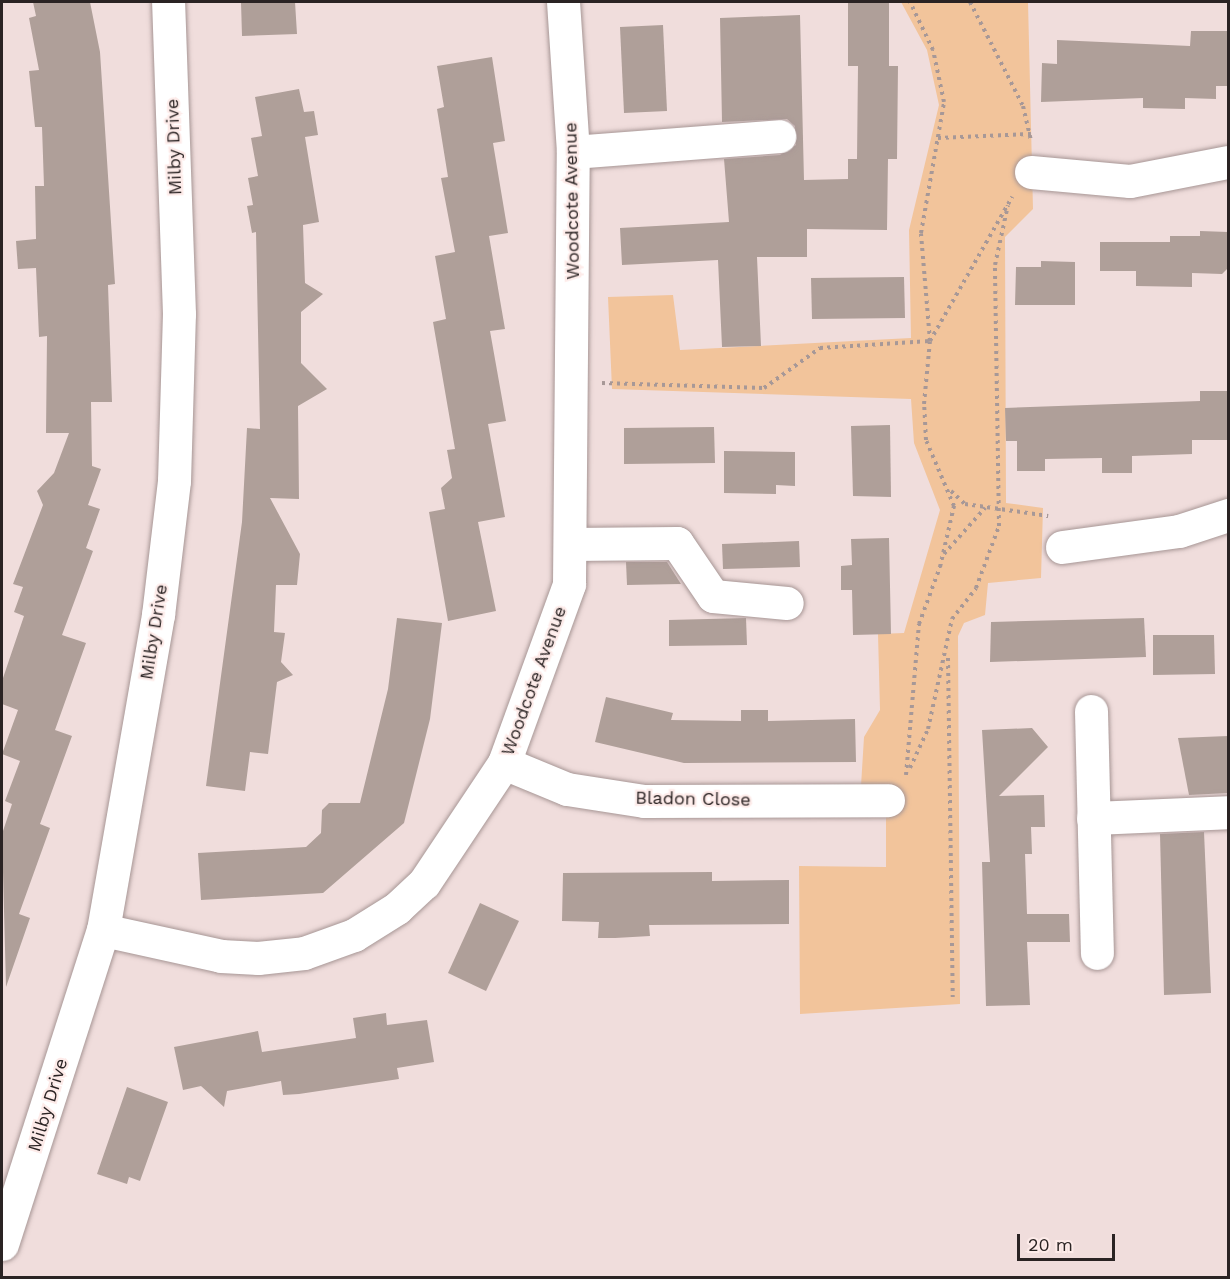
<!DOCTYPE html>
<style>
body{margin:0}
#map{position:relative;width:1230px;height:1279px;overflow:hidden;background:#f0dddc;font-family:"Work Sans",sans-serif}
div>[style]{position:absolute}
[style*='--x']{left:calc(var(--x)*1px);top:calc(var(--y)*1px);width:calc(var(--w)*1px);rotate:calc(var(--a)*1deg)}
.green>*{inset:0;background:#f2c49b}
.building>*{inset:0;background:#af9f99}
.path>*{height:4px;margin-top:-2px;transform-origin:0;background:repeating-linear-gradient(90deg,#a79897 0 3px,transparent 0 7.5px)}
.roads{filter:drop-shadow(0 0 2px #a79695) drop-shadow(0 0 2px #a79695)}
.minor>*{height:33px;margin:-16.5px;padding:0 16.5px;transform-origin:16.5px;border-radius:16.5px;background:#fff}
span{translate:-50% -50%;white-space:nowrap;text-align:center;line-height:1.15;-webkit-text-stroke:4.5px #fdebe9;paint-order:stroke}
.street-label{font-size:18px;color:#2a2323}
.frame{position:absolute;inset:0;border:3px solid #2a2323;pointer-events:none}
.scale{position:absolute;left:1017px;top:1234px;width:98px;height:27px;box-sizing:border-box;border:3px solid #2a2323;border-top:0;padding-left:8px;font-size:18px;line-height:21px;white-space:nowrap;color:#2a2323;-webkit-text-stroke:4px #fdebe9;paint-order:stroke}
</style>
<div id="map">
<div class="green">
<div style="clip-path:polygon(901px 2px,1028px 2px,1033px 209px,1005px 237px,1006px 503px,1043px 508px,1041px 578px,988px 583px,985px 615px,964px 623px,958px 636px,960px 1004px,800px 1014px,799px 866px,886px 867px,886px 790px,861px 786px,864px 737px,880px 710px,878px 634px,904px 633px,940px 510px,914px 443px,911px 399px,612px 389px,608px 297px,673px 295px,680px 350px,911px 338px,909px 230px,939px 105px,927px 50px)"></div>
</div>
<div class="building">
<div style="clip-path:polygon(33px 2px,90px 2px,100px 52px,115px 284px,108px 285px,112px 402px,91px 402px,92px 466px,101px 469px,88px 505px,100px 509px,86px 548px,93px 551px,62px 635px,86px 643px,55px 730px,72px 736px,40px 824px,50px 828px,19px 914px,30px 918px,6px 987px,2px 834px,12px 804px,5px 801px,20px 761px,2px 754px,18px 710px,2px 704px,2px 681px,24px 616px,14px 612px,23px 587px,13px 584px,43px 505px,37px 491px,54px 473px,69px 433px,46px 433px,47px 336px,39px 337px,36px 268px,18px 269px,16px 241px,36px 239px,35px 186px,44px 186px,42px 127px,35px 127px,29px 71px,39px 70px,29px 18px,36px 16px)"></div>
<div style="clip-path:polygon(241px 2px,295px 2px,297px 34px,242px 36px)"></div>
<div style="clip-path:polygon(848px 2px,889px 2px,889px 66px,898px 66px,897px 159px,888px 159px,887px 230px,807px 229px,807px 257px,757px 257px,761px 346px,722px 347px,718px 260px,622px 265px,620px 228px,729px 222px,724px 159px,780px 155px,796px 145px,795px 126px,787px 119px,722px 122px,720px 18px,800px 15px,804px 180px,848px 179px,848px 159px,857px 159px,858px 66px,848px 66px)"></div>
<div style="clip-path:polygon(663px 25px,667px 111px,624px 113px,620px 27px)"></div>
<div style="clip-path:polygon(1191px 31px,1228px 31px,1228px 86px,1216px 86px,1216px 99px,1185px 98px,1185px 109px,1143px 108px,1143px 98px,1041px 102px,1042px 63px,1057px 64px,1057px 40px,1190px 46px)"></div>
<div style="clip-path:polygon(492px 57px,505px 141px,493px 143px,508px 233px,489px 236px,505px 329px,490px 331px,506px 421px,488px 424px,505px 517px,478px 522px,496px 611px,448px 621px,429px 512px,445px 509px,441px 488px,452px 478px,447px 450px,455px 449px,433px 322px,446px 319px,435px 256px,455px 252px,441px 178px,448px 177px,437px 109px,444px 107px,437px 66px)"></div>
<div style="clip-path:polygon(299px 89px,304px 112px,314px 111px,318px 135px,305px 137px,319px 222px,303px 225px,305px 283px,323px 294px,301px 312px,301px 363px,327px 389px,298px 406px,299px 499px,270px 498px,300px 554px,297px 585px,276px 585px,274px 632px,285px 633px,281px 662px,293px 675px,277px 682px,268px 754px,250px 752px,245px 791px,206px 786px,242px 522px,247px 428px,260px 429px,256px 232px,252px 233px,247px 206px,253px 205px,248px 178px,258px 176px,251px 138px,262px 136px,255px 97px)"></div>
<div style="clip-path:polygon(1200px 231px,1228px 232px,1228px 268px,1222px 274px,1192px 273px,1192px 287px,1136px 286px,1136px 271px,1100px 271px,1100px 242px,1170px 242px,1170px 236px,1200px 236px)"></div>
<div style="clip-path:polygon(1041px 261px,1075px 262px,1075px 305px,1015px 305px,1016px 267px,1041px 267px)"></div>
<div style="clip-path:polygon(904px 277px,905px 318px,812px 319px,811px 278px)"></div>
<div style="clip-path:polygon(1200px 391px,1228px 391px,1228px 440px,1192px 440px,1192px 454px,1132px 456px,1132px 473px,1102px 473px,1102px 458px,1045px 459px,1045px 471px,1017px 471px,1017px 441px,1006px 441px,1005px 408px,1200px 401px)"></div>
<div style="clip-path:polygon(890px 425px,891px 497px,853px 496px,851px 426px)"></div>
<div style="clip-path:polygon(714px 427px,715px 463px,624px 464px,624px 428px)"></div>
<div style="clip-path:polygon(724px 451px,795px 452px,795px 486px,776px 485px,776px 494px,724px 493px)"></div>
<div style="clip-path:polygon(889px 538px,891px 634px,853px 635px,852px 590px,841px 590px,841px 566px,852px 565px,851px 539px)"></div>
<div style="clip-path:polygon(799px 541px,800px 567px,723px 569px,722px 544px)"></div>
<div style="clip-path:polygon(626px 562px,667px 562px,681px 584px,627px 585px)"></div>
<div style="clip-path:polygon(397px 618px,442px 623px,430px 719px,404px 823px,323px 893px,201px 900px,198px 853px,306px 847px,321px 833px,322px 810px,329px 803px,360px 803px,388px 689px)"></div>
<div style="clip-path:polygon(746px 618px,747px 645px,669px 646px,669px 620px)"></div>
<div style="clip-path:polygon(1144px 618px,1146px 657px,990px 662px,991px 622px)"></div>
<div style="clip-path:polygon(1153px 635px,1214px 635px,1215px 674px,1153px 675px)"></div>
<div style="clip-path:polygon(606px 697px,673px 713px,671px 720px,741px 721px,741px 710px,768px 710px,768px 721px,855px 719px,856px 762px,684px 763px,595px 742px)"></div>
<div style="clip-path:polygon(1032px 728px,1048px 747px,999px 796px,1044px 795px,1045px 827px,1031px 827px,1032px 854px,1025px 854px,1027px 914px,1069px 914px,1070px 942px,1027px 942px,1030px 1005px,986px 1006px,982px 862px,990px 862px,982px 730px)"></div>
<div style="clip-path:polygon(1228px 736px,1228px 793px,1189px 795px,1178px 738px)"></div>
<div style="clip-path:polygon(1204px 832px,1211px 993px,1164px 995px,1160px 834px)"></div>
<div style="clip-path:polygon(712px 872px,712px 881px,789px 880px,789px 924px,649px 925px,650px 936px,615px 938px,598px 938px,599px 922px,562px 921px,563px 873px)"></div>
<div style="clip-path:polygon(480px 903px,519px 921px,486px 991px,448px 973px)"></div>
<div style="clip-path:polygon(386px 1013px,387px 1025px,427px 1020px,434px 1062px,397px 1068px,399px 1079px,299px 1094px,283px 1095px,281px 1081px,227px 1091px,224px 1107px,201px 1086px,183px 1090px,174px 1047px,258px 1031px,262px 1052px,356px 1038px,353px 1018px)"></div>
<div style="clip-path:polygon(127px 1087px,168px 1102px,140px 1181px,129px 1177px,127px 1184px,97px 1174px)"></div>
</div>
<div class="path">
<div style="--x:970;--y:2;--w:117;--a:63"></div>
<div style="--x:1023;--y:106;--w:35;--a:77"></div>
<div style="--x:938;--y:138;--w:93;--a:-2.5"></div>
<div style="--x:602;--y:383;--w:162;--a:1.8"></div>
<div style="--x:764;--y:388;--w:69;--a:-35.5"></div>
<div style="--x:820;--y:348;--w:110;--a:-3.6"></div>
<div style="--x:930;--y:341;--w:166;--a:-60.3"></div>
<div style="--x:951;--y:491;--w:19;--a:43"></div>
<div style="--x:965;--y:504;--w:84;--a:8.2"></div>
<div style="--x:944;--y:554;--w:62;--a:-48.3"></div>
<div style="--x:948;--y:658;--w:339;--a:89.2"></div>
<div style="--x:910;--y:768;--w:43;--a:-65.2"></div>
<div style="--x:928;--y:729;--w:113;--a:-77.7"></div>
<div style="--x:952;--y:619;--w:39;--a:-52"></div>
<div style="--x:976;--y:588;--w:66;--a:-69.6"></div>
<div style="--x:999;--y:526;--w:261;--a:-90.9"></div>
<div style="--x:995;--y:265;--w:61;--a:-77.8"></div>
<div style="--x:906;--y:775;--w:152;--a:-85.1"></div>
<div style="--x:919;--y:624;--w:61;--a:-69.8"></div>
<div style="--x:940;--y:567;--w:63;--a:-77.1"></div>
<div style="--x:954;--y:506;--w:72;--a:-113"></div>
<div style="--x:926;--y:440;--w:36;--a:-93"></div>
<div style="--x:924;--y:404;--w:63;--a:-84.6"></div>
<div style="--x:930;--y:341;--w:108;--a:-94.8"></div>
<div style="--x:921;--y:233;--w:133;--a:-80"></div>
<div style="--x:944;--y:102;--w:53;--a:-101.9"></div>
<div style="--x:933;--y:50;--w:53;--a:-115.6"></div>
</div>
<div class="roads">
<div class="minor">
<div style="--x:573;--y:152;--w:207;--a:-4.4"></div>
<div style="--x:1031;--y:172;--w:99;--a:5.2"></div>
<div style="--x:1130;--y:181;--w:100;--a:-11"></div>
<div style="--x:570;--y:544;--w:107;--a:-0.5"></div>
<div style="--x:677;--y:543;--w:64;--a:55.8"></div>
<div style="--x:713;--y:596;--w:74;--a:5.4"></div>
<div style="--x:1062;--y:547;--w:118;--a:-7.8"></div>
<div style="--x:1179;--y:531;--w:52;--a:-18.1"></div>
<div style="--x:1091;--y:711;--w:242;--a:88.6"></div>
<div style="--x:504;--y:763;--w:68;--a:22.4"></div>
<div style="--x:567;--y:789;--w:78;--a:8.9"></div>
<div style="--x:644;--y:801;--w:244;--a:-0.2"></div>
<div style="--x:1093;--y:818;--w:135;--a:-2.5"></div>
<div style="--x:103;--y:930;--w:121;--a:12.4"></div>
<div style="--x:221;--y:956;--w:37;--a:3"></div>
<div style="--x:258;--y:958;--w:46;--a:-6.2"></div>
<div style="--x:304;--y:953;--w:53;--a:-19.8"></div>
<div style="--x:354;--y:935;--w:51;--a:-32.1"></div>
<div style="--x:397;--y:908;--w:37;--a:-43"></div>
<div style="--x:424;--y:883;--w:144;--a:-56.3"></div>
<div style="--x:504;--y:763;--w:190;--a:-70"></div>
<div style="--x:569;--y:584;--w:432;--a:-89.5"></div>
<div style="--x:573;--y:152;--w:150;--a:-93.8"></div>
<div style="--x:2;--y:1244;--w:330;--a:-72.2"></div>
<div style="--x:103;--y:930;--w:320;--a:-80.1"></div>
<div style="--x:158;--y:615;--w:135;--a:-83.2"></div>
<div style="--x:174;--y:481;--w:167;--a:-88.3"></div>
<div style="--x:179;--y:314;--w:312;--a:-92"></div>
</div>
</div>
<div class="street-label">
<span style="left:174px;top:147px;rotate:-92deg">Milby Drive</span>
<span style="left:572px;top:201px;rotate:-91deg">Woodcote Avenue</span>
<span style="left:154px;top:632px;rotate:-81deg">Milby Drive</span>
<span style="left:534px;top:681px;rotate:-70deg">Woodcote Avenue</span>
<span style="left:693px;top:799px;rotate:1deg">Bladon Close</span>
<span style="left:48px;top:1105px;rotate:-73deg">Milby Drive</span>
</div>
<div class="frame"></div>
<div class="scale">20 m</div>
</div>
